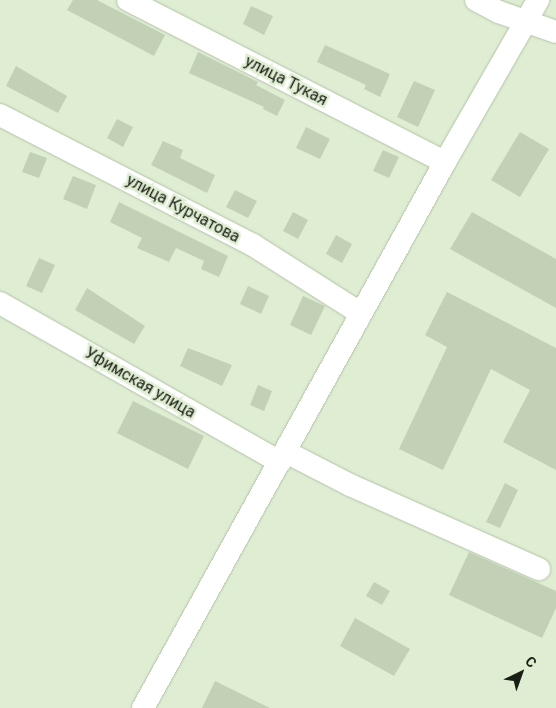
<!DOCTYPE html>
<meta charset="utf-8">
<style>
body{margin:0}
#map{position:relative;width:556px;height:708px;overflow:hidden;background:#dfeed3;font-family:Roboto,sans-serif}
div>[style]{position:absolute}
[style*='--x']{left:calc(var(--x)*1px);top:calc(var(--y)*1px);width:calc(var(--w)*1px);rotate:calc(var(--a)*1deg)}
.building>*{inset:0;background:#c2d0b5}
.roads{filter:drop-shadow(0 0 1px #b4c2a8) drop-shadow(0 0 1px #b4c2a8)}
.minor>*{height:22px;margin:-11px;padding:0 11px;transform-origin:11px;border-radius:11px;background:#fff}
span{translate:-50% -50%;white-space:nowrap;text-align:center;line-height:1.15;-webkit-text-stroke:5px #dfeed3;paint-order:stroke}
.street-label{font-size:16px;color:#1a1f15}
.north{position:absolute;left:496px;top:648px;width:50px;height:50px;-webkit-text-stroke:4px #dfeed3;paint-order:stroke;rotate:42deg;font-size:14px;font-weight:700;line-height:20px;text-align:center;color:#1a1f15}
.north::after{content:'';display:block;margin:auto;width:18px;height:22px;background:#1a1f15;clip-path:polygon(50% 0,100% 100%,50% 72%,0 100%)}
</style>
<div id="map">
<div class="building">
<div style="clip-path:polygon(73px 0,97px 0,165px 35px,154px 56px,67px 10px)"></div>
<div style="clip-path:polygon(251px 6px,273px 16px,264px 35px,243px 24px)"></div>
<div style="clip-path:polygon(325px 45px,390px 74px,380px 97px,364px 89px,366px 85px,317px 62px)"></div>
<div style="clip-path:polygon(198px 52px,258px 82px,256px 85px,285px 100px,277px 116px,263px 109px,264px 107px,189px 73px)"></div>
<div style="clip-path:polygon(16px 66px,67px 96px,58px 113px,6px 86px)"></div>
<div style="clip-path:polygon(414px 81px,435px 90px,418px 127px,397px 117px)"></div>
<div style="clip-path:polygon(117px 119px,133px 127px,123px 147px,107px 138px)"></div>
<div style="clip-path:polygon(306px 127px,330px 139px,320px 159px,296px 148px)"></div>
<div style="clip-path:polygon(520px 132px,549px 149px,520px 197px,491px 180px)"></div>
<div style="clip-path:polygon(163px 141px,183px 150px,180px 158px,215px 175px,207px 193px,151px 165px)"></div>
<div style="clip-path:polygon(383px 150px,399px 157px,389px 178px,373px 171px)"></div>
<div style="clip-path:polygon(30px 152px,47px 158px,39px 178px,22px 172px)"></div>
<div style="clip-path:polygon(73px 176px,96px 185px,87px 209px,63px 199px)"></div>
<div style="clip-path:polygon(235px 190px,257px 201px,248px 218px,226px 207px)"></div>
<div style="clip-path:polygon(119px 202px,228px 256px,219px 277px,201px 269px,204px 261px,176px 248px,169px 262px,137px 248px,142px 238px,110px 222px)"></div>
<div style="clip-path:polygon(293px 212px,308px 220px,298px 239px,283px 231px)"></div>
<div style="clip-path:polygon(472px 212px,556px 259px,556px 308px,450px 249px)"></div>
<div style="clip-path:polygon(336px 235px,352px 244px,342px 263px,326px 254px)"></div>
<div style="clip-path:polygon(39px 258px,55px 265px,42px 293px,26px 286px)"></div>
<div style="clip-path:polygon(248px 286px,269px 296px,261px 314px,240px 304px)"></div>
<div style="clip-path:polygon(87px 288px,145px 326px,134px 344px,75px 310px)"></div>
<div style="clip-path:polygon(447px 292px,556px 348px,556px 470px,503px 442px,530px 390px,491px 369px,443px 470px,399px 449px,447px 347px,425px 335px)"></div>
<div style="clip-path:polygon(303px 296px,325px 306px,311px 335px,290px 325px)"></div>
<div style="clip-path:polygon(188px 348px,232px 365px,222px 386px,180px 366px)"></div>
<div style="clip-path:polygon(258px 385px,272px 391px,264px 411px,250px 405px)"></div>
<div style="clip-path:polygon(133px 401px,204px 436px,188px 469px,117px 433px)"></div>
<div style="clip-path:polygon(505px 483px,518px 490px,500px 528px,486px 522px)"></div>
<div style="clip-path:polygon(469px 552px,556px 591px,556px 608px,542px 638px,449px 595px)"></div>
<div style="clip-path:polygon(374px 582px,390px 591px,382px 605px,366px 596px)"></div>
<div style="clip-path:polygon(355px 618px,410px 649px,394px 676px,340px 646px)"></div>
<div style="clip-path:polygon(215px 681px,270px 708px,202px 708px)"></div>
</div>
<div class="roads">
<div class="minor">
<div style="--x:128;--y:0;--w:356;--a:27.1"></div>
<div style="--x:476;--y:0;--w:26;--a:28"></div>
<div style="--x:499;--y:12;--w:60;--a:19.3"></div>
<div style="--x:0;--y:115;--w:284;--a:27.2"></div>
<div style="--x:253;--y:245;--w:127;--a:32.4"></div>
<div style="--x:0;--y:303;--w:322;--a:29.6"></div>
<div style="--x:286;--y:452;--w:72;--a:27.3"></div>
<div style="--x:350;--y:485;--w:207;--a:24"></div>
<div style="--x:143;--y:708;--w:624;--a:-61.05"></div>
<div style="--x:445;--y:162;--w:187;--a:-60.1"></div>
</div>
</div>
<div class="street-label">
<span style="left:286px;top:81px;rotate:27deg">улица Тукая</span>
<span style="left:183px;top:209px;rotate:28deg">улица Курчатова</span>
<span style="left:140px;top:383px;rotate:30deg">Уфимская улица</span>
</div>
<div class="north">С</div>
</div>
